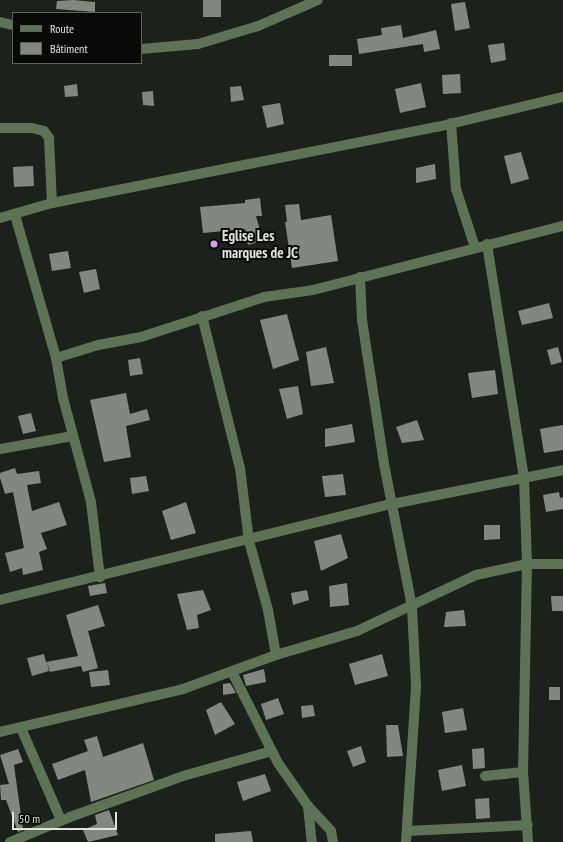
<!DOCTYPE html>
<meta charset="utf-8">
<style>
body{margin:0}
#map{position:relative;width:563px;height:842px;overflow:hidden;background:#1d211c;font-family:"PT Sans Narrow",sans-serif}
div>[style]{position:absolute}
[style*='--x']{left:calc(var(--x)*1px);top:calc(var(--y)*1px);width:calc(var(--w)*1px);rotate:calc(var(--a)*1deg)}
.building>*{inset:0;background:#828880}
.minor>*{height:10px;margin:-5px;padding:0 5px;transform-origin:5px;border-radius:5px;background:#5e7256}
.dots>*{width:11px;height:11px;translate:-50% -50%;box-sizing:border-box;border:2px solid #090a08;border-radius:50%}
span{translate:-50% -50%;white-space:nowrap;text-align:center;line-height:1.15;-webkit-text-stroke:4px #090a08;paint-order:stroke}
.poi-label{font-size:15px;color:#e0e3df;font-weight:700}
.left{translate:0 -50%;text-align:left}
.legend{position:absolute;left:12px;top:12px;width:130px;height:52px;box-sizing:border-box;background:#090a08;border:1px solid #5f615e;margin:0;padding:5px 7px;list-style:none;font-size:12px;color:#e0e3df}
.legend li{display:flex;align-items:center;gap:8px;height:20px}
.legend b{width:20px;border:1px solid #5f615e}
.scale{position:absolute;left:12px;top:812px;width:105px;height:18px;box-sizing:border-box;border:2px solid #e0e3df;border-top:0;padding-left:5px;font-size:12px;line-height:14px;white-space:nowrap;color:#e0e3df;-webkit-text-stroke:3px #090a08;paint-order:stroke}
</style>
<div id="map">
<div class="building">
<div style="clip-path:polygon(73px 0,95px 2px,95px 12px,56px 9px,57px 1px)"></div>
<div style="clip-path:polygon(203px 0,221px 0,221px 17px,203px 17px)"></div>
<div style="clip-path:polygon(465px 2px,470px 28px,455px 31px,451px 4px)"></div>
<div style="clip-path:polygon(401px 25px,403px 38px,436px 30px,440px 49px,424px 52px,423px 44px,359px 54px,357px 39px,382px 35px,381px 28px)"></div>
<div style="clip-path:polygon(504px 43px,506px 60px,491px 63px,488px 45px)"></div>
<div style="clip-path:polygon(329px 55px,352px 55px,352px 66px,329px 66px)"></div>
<div style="clip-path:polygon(460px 74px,461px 93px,443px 94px,442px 75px)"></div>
<div style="clip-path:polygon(421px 83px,426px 107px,400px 113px,395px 89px)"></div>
<div style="clip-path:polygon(77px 84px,78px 96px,65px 97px,64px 86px)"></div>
<div style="clip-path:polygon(241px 86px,244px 100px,231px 102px,230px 87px)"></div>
<div style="clip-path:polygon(153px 91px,154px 106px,143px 105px,142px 92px)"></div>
<div style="clip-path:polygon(280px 103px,284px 124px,267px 128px,262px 106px)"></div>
<div style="clip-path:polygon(521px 152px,529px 179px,511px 184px,504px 156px)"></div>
<div style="clip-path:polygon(435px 164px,436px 179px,416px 183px,416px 168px)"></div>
<div style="clip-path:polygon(33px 166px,34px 186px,14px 187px,13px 167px)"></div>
<div style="clip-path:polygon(260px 198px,262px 216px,256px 216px,263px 241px,248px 245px,245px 229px,203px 233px,200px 207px,245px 203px,245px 200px)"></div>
<div style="clip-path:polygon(299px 204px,301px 220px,331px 215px,338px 261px,292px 268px,285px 222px,287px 222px,285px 205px)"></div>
<div style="clip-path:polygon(68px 251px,71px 268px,52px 271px,49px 254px)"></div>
<div style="clip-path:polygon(96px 269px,100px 289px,84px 293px,79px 272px)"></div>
<div style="clip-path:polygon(549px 303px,553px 318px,522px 325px,518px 311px)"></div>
<div style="clip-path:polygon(287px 314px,299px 360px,273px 369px,260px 320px)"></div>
<div style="clip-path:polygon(326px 347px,334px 383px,311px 386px,306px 352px)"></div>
<div style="clip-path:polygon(558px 347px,562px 362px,551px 365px,547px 350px)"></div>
<div style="clip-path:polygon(140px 358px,143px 374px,130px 376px,128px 360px)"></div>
<div style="clip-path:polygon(495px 370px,498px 394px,472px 398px,468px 373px)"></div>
<div style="clip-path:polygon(298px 386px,303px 414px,287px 419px,279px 389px)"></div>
<div style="clip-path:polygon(126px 393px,130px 414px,147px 409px,150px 420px,126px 426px,131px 457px,104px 462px,90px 400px)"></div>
<div style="clip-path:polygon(31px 413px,36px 431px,23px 434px,18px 416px)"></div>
<div style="clip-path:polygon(417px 420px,424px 440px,402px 443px,396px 427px)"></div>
<div style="clip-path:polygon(352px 424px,355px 442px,325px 447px,325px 429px)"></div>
<div style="clip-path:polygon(563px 425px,563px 450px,544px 453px,540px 429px)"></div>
<div style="clip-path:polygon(15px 468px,17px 474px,39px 471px,41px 483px,27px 485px,32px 511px,59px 502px,67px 525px,41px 533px,47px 549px,39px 552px,43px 570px,23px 575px,22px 568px,10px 572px,5px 553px,24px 548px,13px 492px,5px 494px,0 478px,0 473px)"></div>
<div style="clip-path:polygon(343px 474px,346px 495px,325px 497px,322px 476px)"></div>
<div style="clip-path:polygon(146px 476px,149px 491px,132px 494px,130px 478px)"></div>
<div style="clip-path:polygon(559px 492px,560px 498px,563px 497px,563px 509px,546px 512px,543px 495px)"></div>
<div style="clip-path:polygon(186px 502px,196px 533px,171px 540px,162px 511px)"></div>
<div style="clip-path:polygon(484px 525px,500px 525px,500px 539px,484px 540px)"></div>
<div style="clip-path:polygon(341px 534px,348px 558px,321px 571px,314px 541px)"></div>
<div style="clip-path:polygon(105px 583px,107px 593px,90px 596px,88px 586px)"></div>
<div style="clip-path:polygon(347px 583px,349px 605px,330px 607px,329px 586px)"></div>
<div style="clip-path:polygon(203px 590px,211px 610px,197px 615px,199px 628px,187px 630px,177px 594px)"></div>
<div style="clip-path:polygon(307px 590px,309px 600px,293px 605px,291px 593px)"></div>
<div style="clip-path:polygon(551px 596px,563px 596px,563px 611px,552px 611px)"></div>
<div style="clip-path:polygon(98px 605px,105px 626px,88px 631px,98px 668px,83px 672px,81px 666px,50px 672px,47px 662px,49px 671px,32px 676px,27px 658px,44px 654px,46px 662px,78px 656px,66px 615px)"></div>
<div style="clip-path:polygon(464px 610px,466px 626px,444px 627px,446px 612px)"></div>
<div style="clip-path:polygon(382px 654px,388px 676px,355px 685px,349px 664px)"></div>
<div style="clip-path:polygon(264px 669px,266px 682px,246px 686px,243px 675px)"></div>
<div style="clip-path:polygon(108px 670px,110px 685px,91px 687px,89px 672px)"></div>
<div style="clip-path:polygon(230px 683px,236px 693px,223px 695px,223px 684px)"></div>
<div style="clip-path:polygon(549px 687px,560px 687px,560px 700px,549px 700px)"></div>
<div style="clip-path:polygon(278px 698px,284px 714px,266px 720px,261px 704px)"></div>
<div style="clip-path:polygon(221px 702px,235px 724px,215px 735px,206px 710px)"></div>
<div style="clip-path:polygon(313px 705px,315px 716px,302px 718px,301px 706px)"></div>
<div style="clip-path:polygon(463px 708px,467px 730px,445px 733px,442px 712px)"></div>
<div style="clip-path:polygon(386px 725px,398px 725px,403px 756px,387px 757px)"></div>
<div style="clip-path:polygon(97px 736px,103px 757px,143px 743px,154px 780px,91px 802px,85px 770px,58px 780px,52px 764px,88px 751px,84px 740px)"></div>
<div style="clip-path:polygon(361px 746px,366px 762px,353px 767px,347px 751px)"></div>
<div style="clip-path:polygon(484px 748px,485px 768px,473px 769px,472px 749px)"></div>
<div style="clip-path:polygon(18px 749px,23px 762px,14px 765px,23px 830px,18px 832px,6px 800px,1px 800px,0 785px,9px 784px,0 755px)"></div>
<div style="clip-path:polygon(462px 765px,466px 786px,442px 791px,438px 770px)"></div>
<div style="clip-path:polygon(265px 774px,271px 791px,243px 801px,237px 782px)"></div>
<div style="clip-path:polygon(489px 798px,490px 818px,476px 819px,475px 799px)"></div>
<div style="clip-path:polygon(109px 810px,118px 835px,88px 842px,83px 830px,97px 824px,95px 815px)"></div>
<div style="clip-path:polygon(251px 831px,253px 842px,215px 842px,215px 834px)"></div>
</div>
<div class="minor">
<div style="--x:0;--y:22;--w:13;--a:13"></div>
<div style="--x:141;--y:49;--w:57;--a:-5"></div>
<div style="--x:198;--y:44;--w:63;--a:-16.7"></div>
<div style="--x:258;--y:26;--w:65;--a:-23.4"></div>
<div style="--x:451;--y:123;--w:66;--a:85.7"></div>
<div style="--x:456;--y:189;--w:61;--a:71.9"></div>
<div style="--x:0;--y:128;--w:32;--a:0"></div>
<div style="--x:32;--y:128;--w:12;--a:14"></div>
<div style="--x:44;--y:131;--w:9;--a:54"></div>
<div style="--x:49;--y:138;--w:65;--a:87.4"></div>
<div style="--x:15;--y:215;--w:149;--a:74"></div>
<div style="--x:56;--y:358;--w:41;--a:80.1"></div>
<div style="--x:63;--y:398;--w:108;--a:74.9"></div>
<div style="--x:91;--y:502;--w:76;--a:83.2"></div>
<div style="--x:0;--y:218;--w:54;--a:-16.1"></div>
<div style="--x:52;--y:203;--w:392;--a:-11.2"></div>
<div style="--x:437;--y:127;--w:130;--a:-13.4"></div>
<div style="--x:487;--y:244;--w:236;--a:81"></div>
<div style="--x:524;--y:477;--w:87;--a:88"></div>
<div style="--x:527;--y:564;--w:208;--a:91.1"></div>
<div style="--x:523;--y:772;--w:70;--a:85.9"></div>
<div style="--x:360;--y:277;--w:43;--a:87.3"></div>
<div style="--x:362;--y:320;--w:146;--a:81.3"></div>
<div style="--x:384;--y:464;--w:146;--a:78.9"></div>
<div style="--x:412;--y:607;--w:80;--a:87.1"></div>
<div style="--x:416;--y:687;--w:155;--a:93.7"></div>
<div style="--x:202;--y:316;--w:157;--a:76"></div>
<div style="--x:240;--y:468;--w:74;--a:83"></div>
<div style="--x:249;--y:541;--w:72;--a:74.6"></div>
<div style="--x:268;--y:610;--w:46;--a:79.9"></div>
<div style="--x:56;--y:358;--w:44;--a:-17.2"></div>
<div style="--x:98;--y:345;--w:44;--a:-10.5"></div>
<div style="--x:141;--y:337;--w:129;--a:-18"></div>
<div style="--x:264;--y:297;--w:49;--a:-8.1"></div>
<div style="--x:313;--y:290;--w:258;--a:-14.4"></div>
<div style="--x:0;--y:449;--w:74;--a:-10.1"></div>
<div style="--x:0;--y:600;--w:404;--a:-13.8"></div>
<div style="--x:392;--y:504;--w:174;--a:-11.2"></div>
<div style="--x:232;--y:672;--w:102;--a:63.2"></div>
<div style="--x:278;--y:763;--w:52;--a:55.1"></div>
<div style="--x:308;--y:806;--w:34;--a:47"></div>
<div style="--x:331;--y:831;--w:11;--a:80"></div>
<div style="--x:21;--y:728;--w:100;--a:66.5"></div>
<div style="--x:0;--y:732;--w:188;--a:-13.2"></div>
<div style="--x:183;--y:689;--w:99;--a:-20.1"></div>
<div style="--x:276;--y:655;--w:84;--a:-16.5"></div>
<div style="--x:357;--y:631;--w:132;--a:-25.2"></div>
<div style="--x:476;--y:575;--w:52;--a:-12.2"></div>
<div style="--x:527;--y:564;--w:36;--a:0"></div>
<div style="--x:485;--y:776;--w:38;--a:-6"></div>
<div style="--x:308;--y:806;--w:36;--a:84"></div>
<div style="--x:407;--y:831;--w:121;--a:-2.8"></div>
<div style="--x:10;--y:842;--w:65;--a:-22.6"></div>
<div style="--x:70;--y:817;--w:120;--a:-19.9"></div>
<div style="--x:183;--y:776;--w:92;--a:-15.7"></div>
</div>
<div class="dots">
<div style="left:214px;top:244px;background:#dc99f4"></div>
</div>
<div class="poi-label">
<span class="left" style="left:222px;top:244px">Eglise Les<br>marques de JC</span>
</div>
<ul class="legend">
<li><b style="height:5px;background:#5e7256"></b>Route</li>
<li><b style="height:11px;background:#828880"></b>Bâtiment</li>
</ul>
<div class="scale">50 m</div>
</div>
